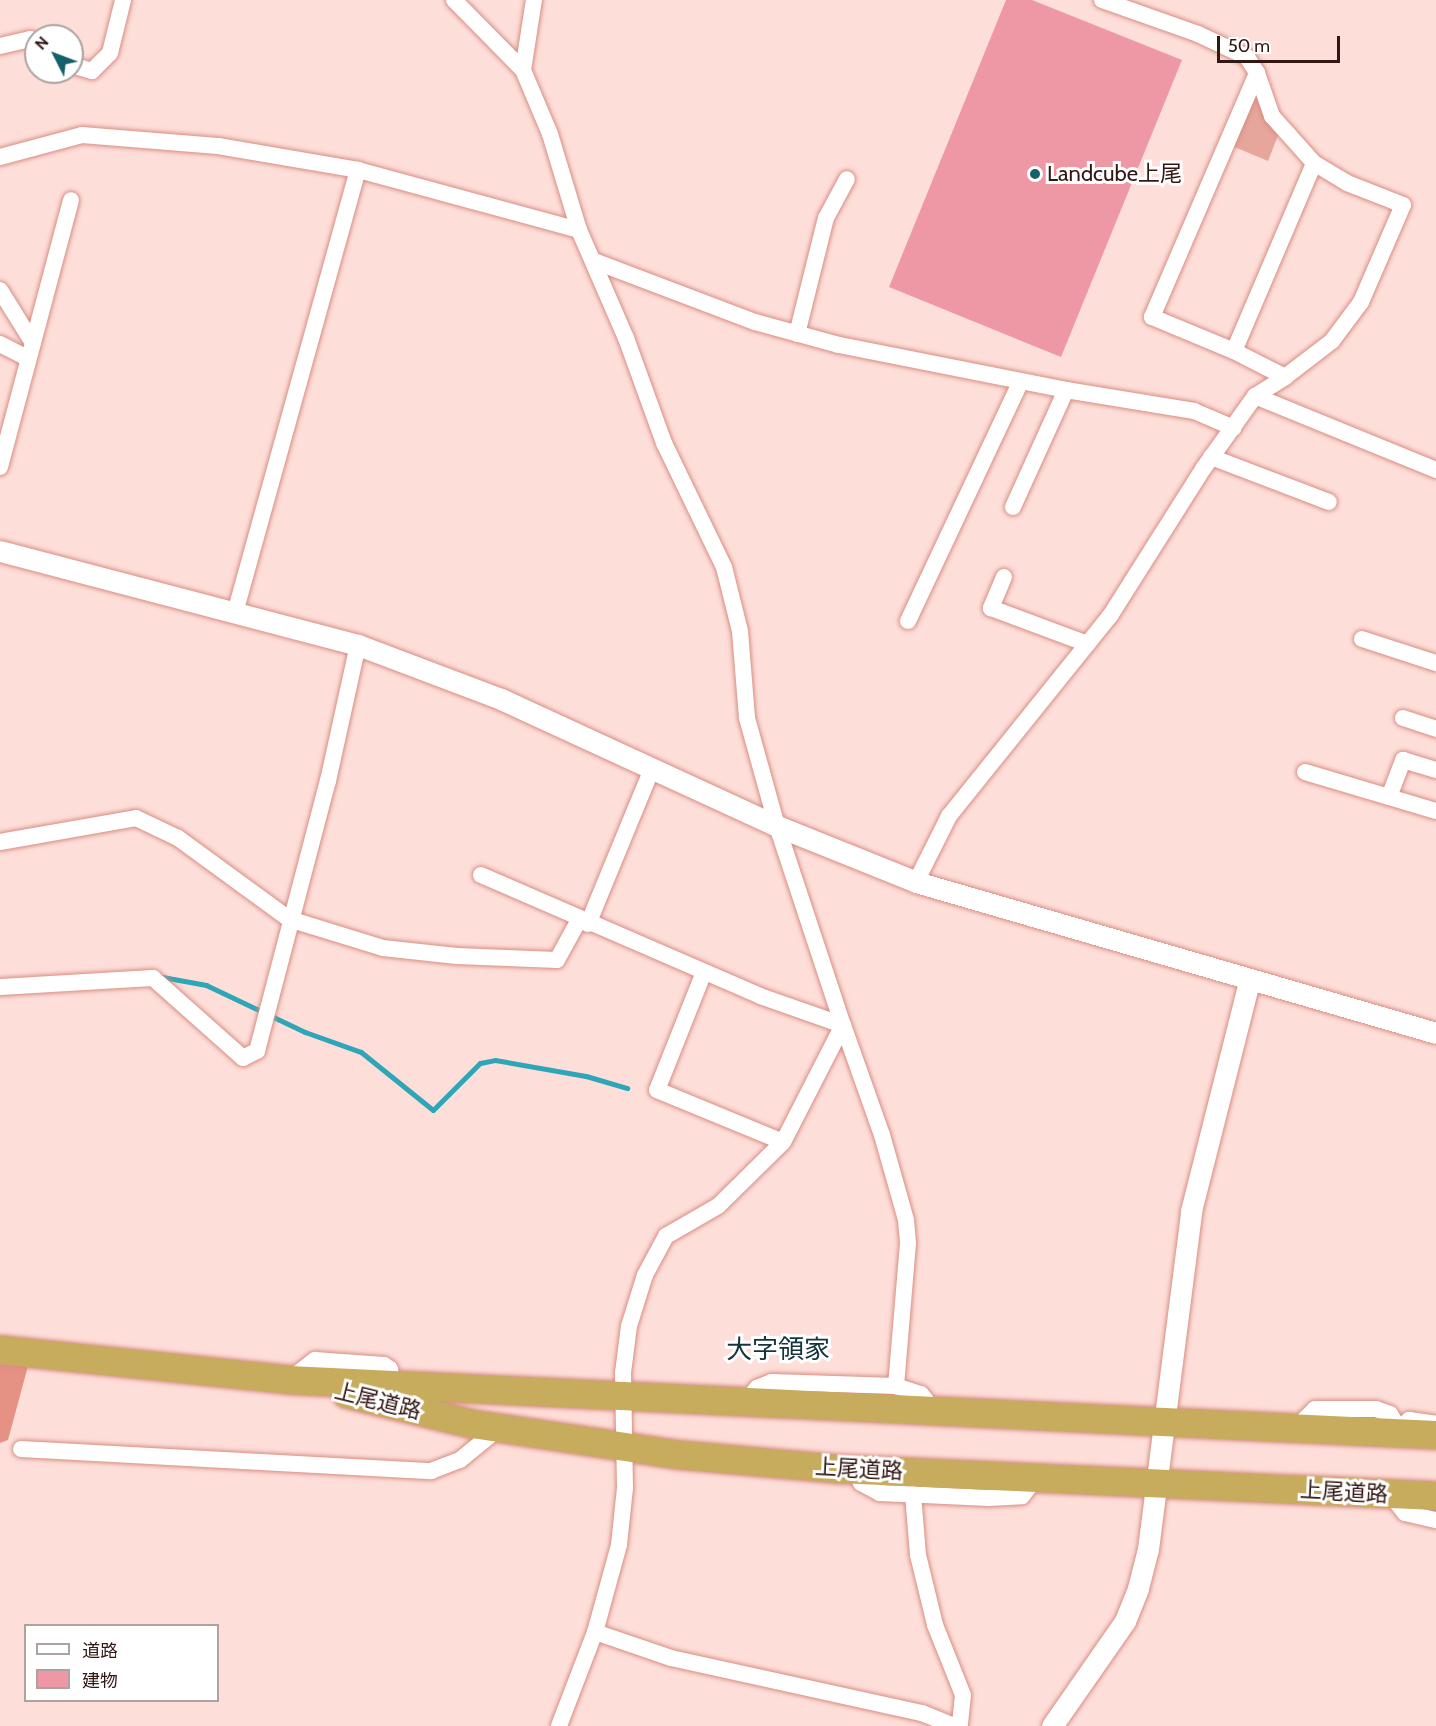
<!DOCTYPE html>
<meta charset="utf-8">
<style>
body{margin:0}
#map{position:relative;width:1436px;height:1726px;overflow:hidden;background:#feded9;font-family:Cabin,"Noto Sans JP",sans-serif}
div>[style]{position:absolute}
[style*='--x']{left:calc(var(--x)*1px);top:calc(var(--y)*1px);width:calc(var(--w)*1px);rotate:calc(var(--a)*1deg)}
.green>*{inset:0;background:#e6a69c}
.forest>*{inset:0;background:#e59184}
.stream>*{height:5px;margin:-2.5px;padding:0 2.5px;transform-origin:2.5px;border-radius:2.5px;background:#2ea6b8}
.building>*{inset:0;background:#ee98a6}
.roads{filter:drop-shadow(0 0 2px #d78e83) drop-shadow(0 0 2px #d78e83)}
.minor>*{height:16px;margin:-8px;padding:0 8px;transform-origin:8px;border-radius:8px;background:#fff}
.tertiary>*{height:21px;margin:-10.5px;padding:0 10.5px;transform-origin:10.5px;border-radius:10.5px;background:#fff}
.trunk>*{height:28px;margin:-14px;padding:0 14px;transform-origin:14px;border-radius:14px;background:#c7ac5e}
.dots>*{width:16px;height:16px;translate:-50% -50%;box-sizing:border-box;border:3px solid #fff;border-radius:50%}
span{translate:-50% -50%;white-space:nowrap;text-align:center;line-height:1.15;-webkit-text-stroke:6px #fff;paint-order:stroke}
.poi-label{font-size:22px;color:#321713}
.left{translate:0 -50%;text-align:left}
.street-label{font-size:22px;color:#321713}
.quarter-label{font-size:26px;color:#13343a}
.legend{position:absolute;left:24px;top:1624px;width:195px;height:78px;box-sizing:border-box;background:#fff;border:2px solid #ada2a1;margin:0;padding:8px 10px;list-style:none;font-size:18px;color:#321713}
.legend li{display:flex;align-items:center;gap:12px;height:30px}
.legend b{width:30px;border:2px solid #ada2a1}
.north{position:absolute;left:24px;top:24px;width:60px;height:60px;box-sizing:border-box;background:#fff;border:2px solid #ada2a1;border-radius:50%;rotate:312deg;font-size:16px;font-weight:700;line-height:24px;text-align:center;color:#321713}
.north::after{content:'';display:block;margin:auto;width:21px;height:27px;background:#14616c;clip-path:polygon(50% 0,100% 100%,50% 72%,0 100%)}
.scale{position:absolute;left:1217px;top:36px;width:123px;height:27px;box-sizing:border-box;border:3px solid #321713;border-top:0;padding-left:8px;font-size:18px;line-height:21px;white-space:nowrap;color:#321713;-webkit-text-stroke:4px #fff;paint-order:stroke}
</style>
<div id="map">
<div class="green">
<div style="clip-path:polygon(1250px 99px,1261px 100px,1279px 133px,1268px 161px,1232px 146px)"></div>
</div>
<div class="forest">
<div style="clip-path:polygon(0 1364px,28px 1366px,8px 1440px,0 1443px)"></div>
</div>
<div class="stream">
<div style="--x:157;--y:976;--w:50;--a:10.4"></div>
<div style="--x:206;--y:985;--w:110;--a:25.4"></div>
<div style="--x:305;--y:1032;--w:59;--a:19.7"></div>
<div style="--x:361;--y:1052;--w:92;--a:38.9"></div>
<div style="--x:433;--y:1110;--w:66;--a:-45"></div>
<div style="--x:480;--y:1063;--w:15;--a:-11"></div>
<div style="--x:495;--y:1060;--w:92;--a:10"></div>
<div style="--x:586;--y:1076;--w:43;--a:16.3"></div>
</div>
<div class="building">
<div style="clip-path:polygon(1006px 0,1032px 0,1182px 60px,1061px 357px,889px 287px)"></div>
</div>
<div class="roads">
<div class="minor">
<div style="--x:454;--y:0;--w:98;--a:45.4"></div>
<div style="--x:523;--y:70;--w:69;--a:67.1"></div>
<div style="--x:550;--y:134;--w:100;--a:73.2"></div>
<div style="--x:579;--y:230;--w:118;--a:66.5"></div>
<div style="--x:626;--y:338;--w:112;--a:70.1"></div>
<div style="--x:664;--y:443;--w:138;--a:64.2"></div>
<div style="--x:724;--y:567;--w:66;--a:76"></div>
<div style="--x:740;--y:631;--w:87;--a:85.4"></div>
<div style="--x:747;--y:718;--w:112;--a:74.5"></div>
<div style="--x:777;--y:826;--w:210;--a:71.7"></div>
<div style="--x:843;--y:1025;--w:131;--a:117.1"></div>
<div style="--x:783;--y:1142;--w:91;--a:135.4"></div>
<div style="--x:718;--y:1206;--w:60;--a:150"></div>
<div style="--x:666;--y:1236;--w:44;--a:118.3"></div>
<div style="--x:645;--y:1275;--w:53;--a:107.4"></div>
<div style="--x:629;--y:1326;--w:47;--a:97.3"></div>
<div style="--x:623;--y:1373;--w:115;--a:89"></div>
<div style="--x:625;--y:1488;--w:57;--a:96"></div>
<div style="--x:619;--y:1545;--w:90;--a:105.4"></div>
<div style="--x:595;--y:1632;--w:101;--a:111"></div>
<div style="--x:1102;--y:0;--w:102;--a:19.5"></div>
<div style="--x:1198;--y:34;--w:54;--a:25.1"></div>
<div style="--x:1247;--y:57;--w:19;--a:58"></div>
<div style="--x:1257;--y:73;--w:46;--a:70.8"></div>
<div style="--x:1272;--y:116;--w:63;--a:48.2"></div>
<div style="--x:1314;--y:163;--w:39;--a:31"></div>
<div style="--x:1347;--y:183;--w:60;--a:21.4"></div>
<div style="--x:1403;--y:205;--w:106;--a:113.4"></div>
<div style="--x:1361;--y:302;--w:49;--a:126.6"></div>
<div style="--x:1332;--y:341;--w:59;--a:142.5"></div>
<div style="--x:1285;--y:377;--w:57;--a:-153"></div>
<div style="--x:1234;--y:351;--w:89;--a:-157.5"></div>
<div style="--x:1152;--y:317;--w:266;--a:-66.7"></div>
<div style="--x:0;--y:46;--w:31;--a:-13"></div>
<div style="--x:30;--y:39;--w:7;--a:34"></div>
<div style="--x:72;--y:65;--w:21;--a:17"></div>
<div style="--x:92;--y:71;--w:25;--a:-45"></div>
<div style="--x:110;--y:53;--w:55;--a:-76.2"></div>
<div style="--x:523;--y:70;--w:71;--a:-81.1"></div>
<div style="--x:0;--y:157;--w:85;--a:-15"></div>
<div style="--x:82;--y:135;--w:136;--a:4.6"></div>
<div style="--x:218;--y:146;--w:142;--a:9.7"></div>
<div style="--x:358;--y:170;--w:229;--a:15.2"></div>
<div style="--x:594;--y:261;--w:172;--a:20.8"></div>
<div style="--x:755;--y:322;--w:87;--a:15.3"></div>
<div style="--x:839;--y:345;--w:231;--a:11.2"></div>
<div style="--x:1066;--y:390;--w:130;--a:9.3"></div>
<div style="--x:1194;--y:411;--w:43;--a:23"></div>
<div style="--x:0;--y:290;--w:62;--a:58.1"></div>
<div style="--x:797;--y:334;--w:120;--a:-76"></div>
<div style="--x:826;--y:218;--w:44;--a:-61.7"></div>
<div style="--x:0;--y:344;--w:31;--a:27"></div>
<div style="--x:1234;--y:351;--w:204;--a:-66.9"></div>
<div style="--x:1255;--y:396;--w:36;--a:-32"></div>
<div style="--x:1211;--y:457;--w:126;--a:20.9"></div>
<div style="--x:0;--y:467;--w:276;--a:-75.1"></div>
<div style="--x:1013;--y:507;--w:128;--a:-65.6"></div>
<div style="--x:1004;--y:577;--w:34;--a:113"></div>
<div style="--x:991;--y:608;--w:103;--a:20.4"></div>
<div style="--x:235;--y:613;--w:460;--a:-74.5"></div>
<div style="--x:908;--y:621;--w:265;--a:-64.8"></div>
<div style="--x:1362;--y:639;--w:78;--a:18"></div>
<div style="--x:1403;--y:718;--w:35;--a:18"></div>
<div style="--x:1305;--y:772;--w:137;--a:16.6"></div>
<div style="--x:1389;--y:797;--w:40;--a:-69"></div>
<div style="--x:1403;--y:760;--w:34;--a:17"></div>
<div style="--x:0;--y:842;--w:138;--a:-10"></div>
<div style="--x:136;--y:818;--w:47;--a:25.5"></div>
<div style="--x:178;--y:838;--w:137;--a:36.1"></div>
<div style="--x:289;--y:919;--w:98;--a:17.1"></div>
<div style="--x:383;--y:948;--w:74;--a:6.2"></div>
<div style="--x:457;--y:956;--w:100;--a:2.3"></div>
<div style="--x:557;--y:960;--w:46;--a:-61.2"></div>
<div style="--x:481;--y:875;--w:304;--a:23.4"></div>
<div style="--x:760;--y:996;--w:88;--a:19.3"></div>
<div style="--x:843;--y:1025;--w:117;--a:70.5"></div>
<div style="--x:882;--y:1135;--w:88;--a:74.2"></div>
<div style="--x:906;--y:1220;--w:23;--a:85"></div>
<div style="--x:908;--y:1243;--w:144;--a:94.8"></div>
<div style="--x:916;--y:882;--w:74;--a:-63.4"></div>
<div style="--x:949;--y:816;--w:257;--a:-51.2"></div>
<div style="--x:1110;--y:616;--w:174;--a:-57.7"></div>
<div style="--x:1203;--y:469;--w:90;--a:-54.5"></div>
<div style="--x:1255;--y:396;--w:196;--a:22.2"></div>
<div style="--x:588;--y:924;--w:168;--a:-67.6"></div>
<div style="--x:704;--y:972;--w:127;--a:111.7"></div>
<div style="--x:657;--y:1090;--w:136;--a:22.4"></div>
<div style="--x:0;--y:987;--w:153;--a:-3.4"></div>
<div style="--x:153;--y:978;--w:120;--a:41.6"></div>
<div style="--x:243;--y:1058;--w:16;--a:-27"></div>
<div style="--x:257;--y:1051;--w:279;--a:-75.3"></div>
<div style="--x:328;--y:781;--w:139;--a:-77.6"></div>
<div style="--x:289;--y:1380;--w:33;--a:-38"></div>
<div style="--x:315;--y:1360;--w:69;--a:4.1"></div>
<div style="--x:384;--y:1365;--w:7;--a:34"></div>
<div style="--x:390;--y:1369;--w:15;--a:79"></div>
<div style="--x:744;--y:1404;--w:21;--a:-51"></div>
<div style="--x:757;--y:1388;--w:16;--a:-22"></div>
<div style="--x:772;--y:1382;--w:124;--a:1.8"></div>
<div style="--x:896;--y:1386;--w:26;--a:18"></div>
<div style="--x:921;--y:1394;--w:24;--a:52"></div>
<div style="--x:1401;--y:1427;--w:11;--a:-41"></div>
<div style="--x:1409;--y:1420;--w:27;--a:8"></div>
<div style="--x:1295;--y:1429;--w:28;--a:-45"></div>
<div style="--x:1315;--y:1409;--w:61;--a:0"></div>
<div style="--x:1376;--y:1409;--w:15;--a:20"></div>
<div style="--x:1390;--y:1414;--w:22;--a:58"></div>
<div style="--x:21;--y:1449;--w:411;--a:3.1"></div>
<div style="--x:431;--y:1471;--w:31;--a:-21"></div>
<div style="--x:460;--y:1460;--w:49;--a:-39.2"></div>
<div style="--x:854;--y:1469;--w:16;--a:63"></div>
<div style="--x:861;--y:1483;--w:21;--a:28"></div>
<div style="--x:880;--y:1493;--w:109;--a:2.6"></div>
<div style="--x:989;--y:1498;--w:33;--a:-3"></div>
<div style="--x:1022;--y:1496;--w:23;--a:-52"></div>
<div style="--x:913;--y:1494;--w:61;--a:85.3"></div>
<div style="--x:918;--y:1555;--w:72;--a:76.3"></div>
<div style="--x:935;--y:1625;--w:75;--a:68.2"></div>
<div style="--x:963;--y:1695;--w:31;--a:96"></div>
<div style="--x:1390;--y:1494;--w:24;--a:52"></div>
<div style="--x:1405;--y:1513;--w:32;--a:13"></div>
<div style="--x:595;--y:1632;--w:80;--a:18.9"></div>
<div style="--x:671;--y:1658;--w:257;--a:12.4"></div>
<div style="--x:922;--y:1713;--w:35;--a:22"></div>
</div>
<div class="tertiary">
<div style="--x:0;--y:551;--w:370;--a:14.7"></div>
<div style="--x:358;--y:645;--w:153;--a:20.7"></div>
<div style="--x:501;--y:699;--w:304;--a:24.7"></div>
<div style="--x:777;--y:826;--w:150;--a:21.9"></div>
<div style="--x:916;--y:882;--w:541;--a:16.19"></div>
<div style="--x:1052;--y:1726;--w:128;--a:-55.2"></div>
<div style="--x:1125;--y:1621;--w:35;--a:-68"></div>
<div style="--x:1138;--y:1588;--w:40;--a:-75.6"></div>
<div style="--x:1148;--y:1549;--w:341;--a:-82.7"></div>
<div style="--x:1191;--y:1211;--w:237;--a:-75.8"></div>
</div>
<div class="trunk">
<div style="--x:0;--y:1350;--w:291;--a:5.9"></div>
<div style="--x:289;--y:1380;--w:1148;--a:2.75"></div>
<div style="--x:347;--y:1394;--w:129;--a:13.5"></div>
<div style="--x:472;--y:1424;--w:210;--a:8.5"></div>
<div style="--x:680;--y:1455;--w:159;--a:5.1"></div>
<div style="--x:838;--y:1469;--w:599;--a:2.59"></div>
</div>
</div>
<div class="dots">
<div style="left:1035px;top:174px;background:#14616c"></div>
</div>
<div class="poi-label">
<span class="left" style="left:1047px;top:174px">Landcube上尾</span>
</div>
<div class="street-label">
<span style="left:378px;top:1401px;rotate:14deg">上尾道路</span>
<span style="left:859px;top:1469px;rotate:3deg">上尾道路</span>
<span style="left:1344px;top:1492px;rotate:3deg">上尾道路</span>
</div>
<div class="quarter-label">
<span style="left:778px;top:1350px">大字領家</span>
</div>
<ul class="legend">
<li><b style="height:8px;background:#fff"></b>道路</li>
<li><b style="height:16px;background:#ee98a6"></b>建物</li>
</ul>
<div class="north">N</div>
<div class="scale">50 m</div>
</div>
